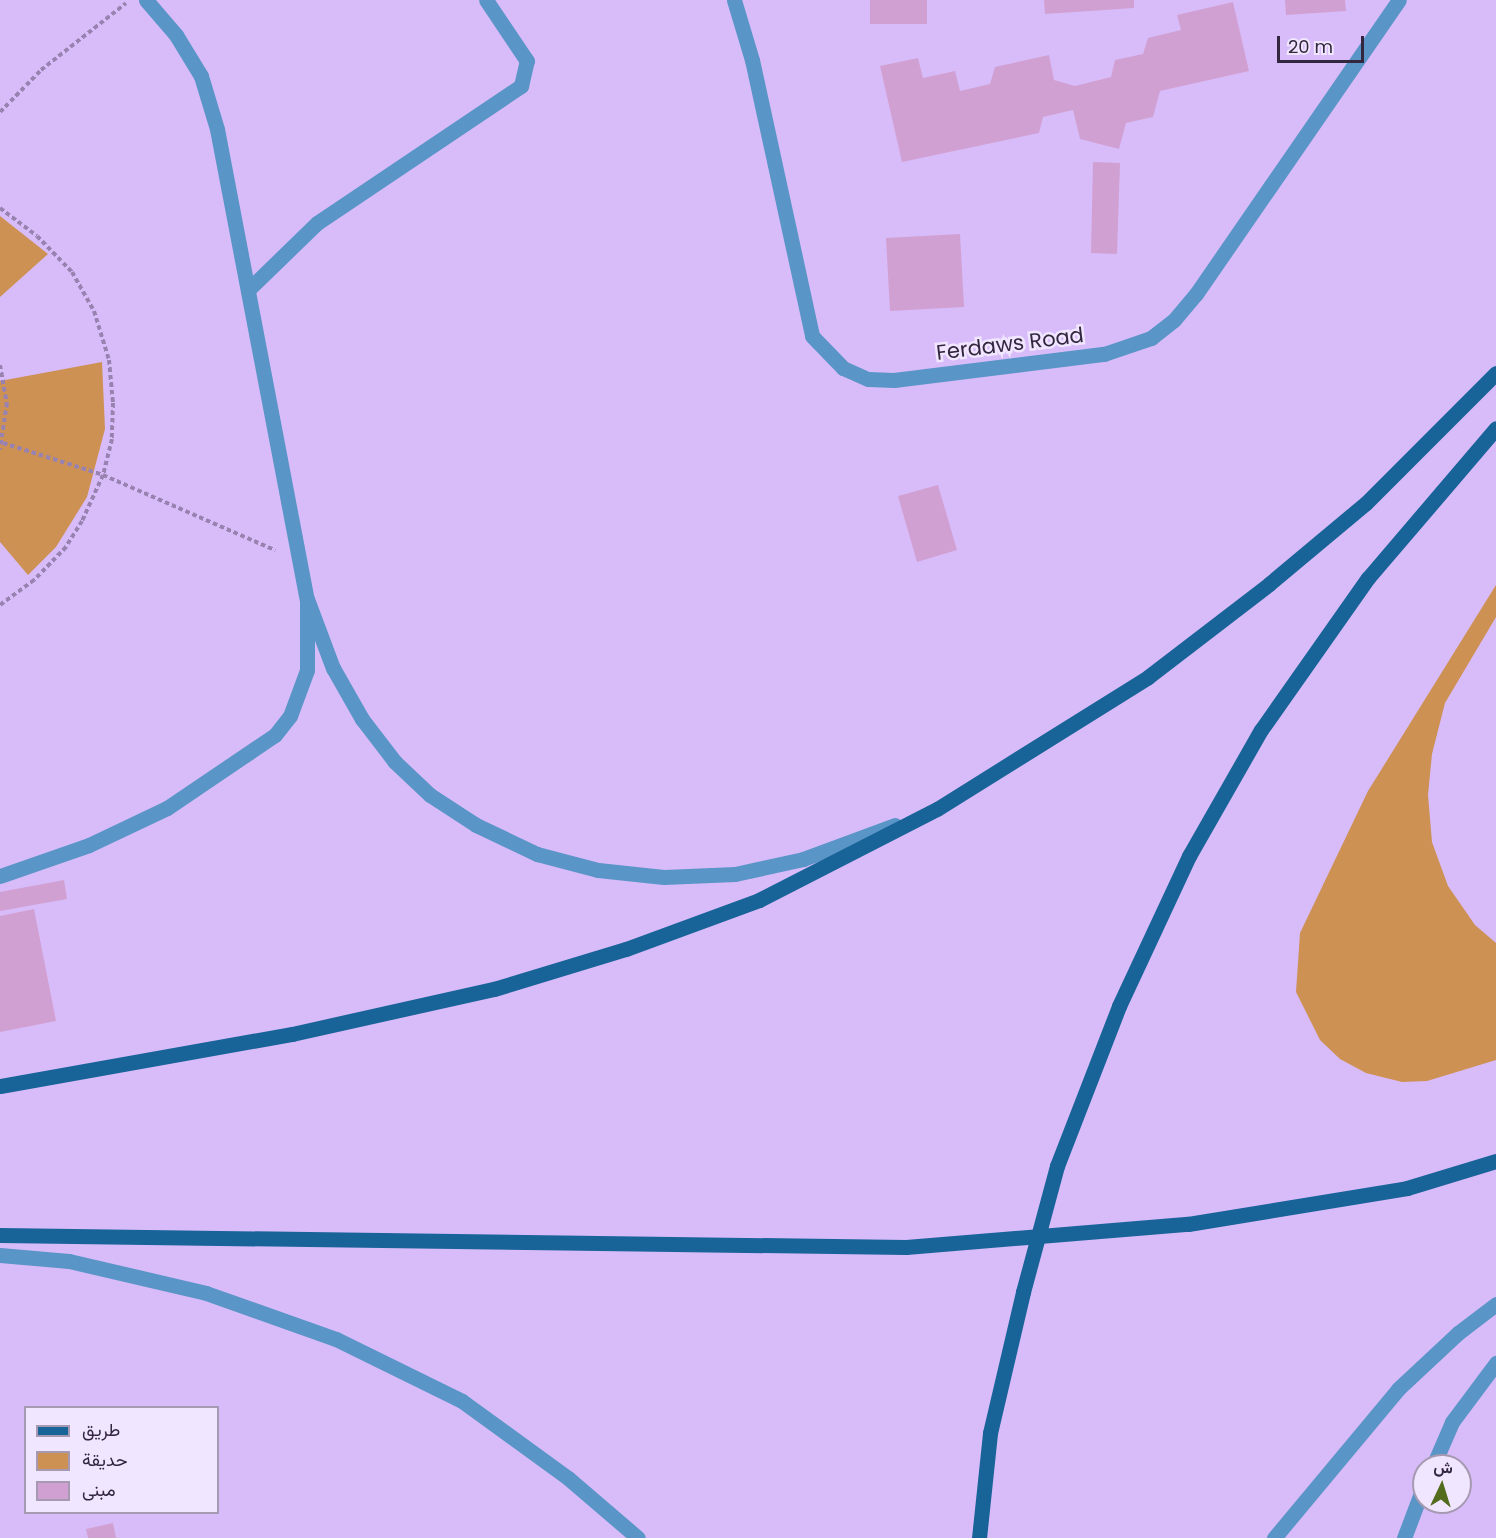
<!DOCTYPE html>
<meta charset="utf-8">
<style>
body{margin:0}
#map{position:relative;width:1496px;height:1538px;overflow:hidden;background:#d8bcf9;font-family:Poppins,Vazirmatn,sans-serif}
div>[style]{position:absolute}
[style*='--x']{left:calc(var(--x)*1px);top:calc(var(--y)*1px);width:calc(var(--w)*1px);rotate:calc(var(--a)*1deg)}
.green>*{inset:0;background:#cd9153}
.building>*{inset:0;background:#d1a0d2}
.path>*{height:4px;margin-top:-2px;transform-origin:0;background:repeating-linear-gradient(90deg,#9882b0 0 4.5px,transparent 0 7.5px)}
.service>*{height:15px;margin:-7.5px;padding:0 7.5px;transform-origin:7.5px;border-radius:7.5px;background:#5a95c7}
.minor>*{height:15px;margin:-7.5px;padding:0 7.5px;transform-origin:7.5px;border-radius:7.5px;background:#5a95c7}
.tertiary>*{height:15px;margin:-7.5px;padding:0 7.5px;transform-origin:7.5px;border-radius:7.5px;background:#5a95c7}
.primary>*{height:15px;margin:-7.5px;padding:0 7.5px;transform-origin:7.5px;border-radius:7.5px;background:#186398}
.primary-bridge>*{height:15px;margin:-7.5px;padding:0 7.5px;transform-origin:7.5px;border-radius:7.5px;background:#186398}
span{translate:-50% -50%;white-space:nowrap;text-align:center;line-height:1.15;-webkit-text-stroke:5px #f1e6ff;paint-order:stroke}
.street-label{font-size:21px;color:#32273e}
.legend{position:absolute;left:24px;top:1406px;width:195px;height:108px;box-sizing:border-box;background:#f1e6ff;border:2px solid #a59ab2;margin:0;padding:8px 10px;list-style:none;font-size:18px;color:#32273e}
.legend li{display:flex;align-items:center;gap:12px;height:30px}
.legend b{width:30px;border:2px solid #a59ab2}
.north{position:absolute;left:1412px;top:1454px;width:60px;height:60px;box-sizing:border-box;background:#f1e6ff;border:2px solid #a59ab2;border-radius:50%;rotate:4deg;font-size:16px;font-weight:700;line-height:24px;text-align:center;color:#32273e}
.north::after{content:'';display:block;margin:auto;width:21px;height:27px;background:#526b1c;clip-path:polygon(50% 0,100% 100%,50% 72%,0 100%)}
.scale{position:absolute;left:1277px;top:36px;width:87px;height:27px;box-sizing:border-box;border:3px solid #32273e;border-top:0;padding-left:8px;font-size:18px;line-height:21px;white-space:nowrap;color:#32273e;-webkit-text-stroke:4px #f1e6ff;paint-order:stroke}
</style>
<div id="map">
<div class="green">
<div style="clip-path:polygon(0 216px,48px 254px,0 297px)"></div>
<div style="clip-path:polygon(102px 362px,105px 429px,87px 497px,56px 547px,28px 575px,0 542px,0 381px)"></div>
<div style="clip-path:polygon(1496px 585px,1496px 617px,1445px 703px,1432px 754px,1428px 795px,1432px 842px,1448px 886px,1475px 925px,1496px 943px,1496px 1060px,1427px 1081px,1402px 1082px,1366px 1073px,1340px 1059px,1320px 1040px,1296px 992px,1300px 933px,1368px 791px)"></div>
</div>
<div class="building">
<div style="clip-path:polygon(870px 0,927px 0,927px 24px,870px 24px)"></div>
<div style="clip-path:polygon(1044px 0,1134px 0,1134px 8px,1045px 14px)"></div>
<div style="clip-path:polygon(1285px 0,1345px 0,1346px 11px,1286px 15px)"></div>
<div style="clip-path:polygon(1233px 2px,1249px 71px,1160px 91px,1153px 117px,1126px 123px,1119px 149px,1080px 139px,1073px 110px,1043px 117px,1039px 133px,902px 162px,880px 66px,918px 58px,923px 78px,955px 71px,960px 91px,990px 84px,995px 67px,1049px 55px,1054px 80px,1075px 86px,1111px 77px,1115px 60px,1143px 54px,1148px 38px,1181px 30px,1177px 15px)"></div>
<div style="clip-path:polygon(1093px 162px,1120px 163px,1117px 254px,1091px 253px)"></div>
<div style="clip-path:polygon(960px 234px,964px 307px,890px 311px,886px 238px)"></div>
<div style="clip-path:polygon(938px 485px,957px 550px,917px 562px,898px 496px)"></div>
<div style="clip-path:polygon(64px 880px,67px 899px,0 911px,0 892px)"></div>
<div style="clip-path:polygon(34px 909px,56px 1021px,0 1032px,0 916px)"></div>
<div style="clip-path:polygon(113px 1523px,116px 1538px,88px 1538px,86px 1529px)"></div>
</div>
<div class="path">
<div style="--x:0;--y:112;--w:59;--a:-45.7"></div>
<div style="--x:41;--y:70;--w:108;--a:-38.2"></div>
<div style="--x:0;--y:208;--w:46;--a:37.1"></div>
<div style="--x:37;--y:236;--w:50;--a:45.8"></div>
<div style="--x:72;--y:272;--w:45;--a:60.6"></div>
<div style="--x:94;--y:311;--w:51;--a:73"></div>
<div style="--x:109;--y:360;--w:43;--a:84.7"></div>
<div style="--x:113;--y:403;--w:36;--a:92"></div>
<div style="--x:112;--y:439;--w:37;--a:104"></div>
<div style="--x:103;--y:475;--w:51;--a:114.5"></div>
<div style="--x:82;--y:521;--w:31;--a:122"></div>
<div style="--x:66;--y:547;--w:46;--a:134.1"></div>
<div style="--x:34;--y:580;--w:42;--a:143.7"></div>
<div style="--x:0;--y:365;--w:39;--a:80"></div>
<div style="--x:7;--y:403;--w:47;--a:98.7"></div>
<div style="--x:3;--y:443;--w:105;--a:17.7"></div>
<div style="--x:103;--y:475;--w:188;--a:23.6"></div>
</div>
<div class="service">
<div style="--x:248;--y:290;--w:96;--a:-44.2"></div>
<div style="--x:317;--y:223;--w:246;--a:-33.9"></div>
<div style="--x:521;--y:86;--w:26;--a:-77"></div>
<div style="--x:527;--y:61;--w:73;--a:-123.9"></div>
<div style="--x:0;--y:876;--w:94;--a:-19.2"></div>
<div style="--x:89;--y:845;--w:86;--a:-25.4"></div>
<div style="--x:167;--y:808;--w:130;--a:-34.1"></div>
<div style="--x:275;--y:735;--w:24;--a:-52"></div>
<div style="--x:290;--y:716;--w:49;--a:-69.7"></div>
<div style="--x:307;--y:670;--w:69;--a:-90"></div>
</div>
<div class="minor">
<div style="--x:146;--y:0;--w:46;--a:49.4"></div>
<div style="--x:176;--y:35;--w:48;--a:58.6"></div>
<div style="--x:201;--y:76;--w:55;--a:73.2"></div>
<div style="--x:217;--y:129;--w:479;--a:79.2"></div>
<div style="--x:307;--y:599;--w:74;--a:69.4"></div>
<div style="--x:333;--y:668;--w:59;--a:60.4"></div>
<div style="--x:362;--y:719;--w:54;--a:52.5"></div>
<div style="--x:395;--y:762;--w:48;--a:43.3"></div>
<div style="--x:430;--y:795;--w:55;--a:33.1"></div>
<div style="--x:476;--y:825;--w:68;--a:25.4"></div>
<div style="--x:537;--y:854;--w:63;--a:14.7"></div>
<div style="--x:598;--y:870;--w:66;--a:6.1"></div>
<div style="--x:664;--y:877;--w:71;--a:-2.4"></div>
<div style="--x:735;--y:874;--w:70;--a:-12.4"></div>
<div style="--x:803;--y:859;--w:98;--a:-20.3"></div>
</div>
<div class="tertiary">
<div style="--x:734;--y:0;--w:63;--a:73.3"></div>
<div style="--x:752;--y:60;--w:282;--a:77.7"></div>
<div style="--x:812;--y:336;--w:45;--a:45.9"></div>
<div style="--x:843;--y:368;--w:27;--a:24"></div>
<div style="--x:868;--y:379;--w:26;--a:2"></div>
<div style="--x:894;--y:380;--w:212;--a:-7.1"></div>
<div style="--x:1104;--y:354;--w:50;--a:-18.8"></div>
<div style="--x:1151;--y:338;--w:29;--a:-38"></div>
<div style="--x:1174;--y:320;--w:34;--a:-50"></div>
<div style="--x:1196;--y:294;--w:357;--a:-55.4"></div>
<div style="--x:0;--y:1255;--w:69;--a:5"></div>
<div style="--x:69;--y:1261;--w:141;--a:13.1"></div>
<div style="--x:206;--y:1293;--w:138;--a:19.5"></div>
<div style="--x:336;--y:1339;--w:140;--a:26.2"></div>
<div style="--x:462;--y:1401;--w:131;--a:36"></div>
<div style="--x:568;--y:1478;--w:92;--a:40.6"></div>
<div style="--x:1433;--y:1466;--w:48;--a:-66.6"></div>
<div style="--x:1452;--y:1422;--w:74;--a:-53.3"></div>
<div style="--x:1274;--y:1538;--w:194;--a:-50.2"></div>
<div style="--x:1398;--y:1389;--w:82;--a:-43"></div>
<div style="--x:1458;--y:1333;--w:48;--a:-37.3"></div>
<div style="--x:1404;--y:1538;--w:57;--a:-69.3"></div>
</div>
<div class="primary">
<div style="--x:0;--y:1086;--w:297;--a:-10.1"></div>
<div style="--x:292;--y:1034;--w:207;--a:-12.6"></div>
<div style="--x:494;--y:989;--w:138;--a:-16.9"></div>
<div style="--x:626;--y:949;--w:142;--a:-20.2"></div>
<div style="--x:759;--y:900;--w:200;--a:-27.1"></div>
<div style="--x:937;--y:809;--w:249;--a:-32"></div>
<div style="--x:1148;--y:677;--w:153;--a:-37.5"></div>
<div style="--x:1269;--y:584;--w:126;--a:-39.9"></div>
<div style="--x:1366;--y:503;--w:184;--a:-45"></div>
<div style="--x:1057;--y:1166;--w:172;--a:-68.8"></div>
<div style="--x:1119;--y:1006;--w:166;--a:-65"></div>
<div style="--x:1189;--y:856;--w:145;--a:-60.3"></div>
<div style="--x:1261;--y:730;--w:186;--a:-54.9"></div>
<div style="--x:1368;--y:578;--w:197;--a:-49.5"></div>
<div style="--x:0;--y:1235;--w:906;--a:0.76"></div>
<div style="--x:906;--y:1247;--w:283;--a:-4.7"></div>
<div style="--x:1188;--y:1224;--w:222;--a:-9.3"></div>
<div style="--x:1407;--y:1188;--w:93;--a:-16.9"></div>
<div style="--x:979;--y:1538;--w:106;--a:-84"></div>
<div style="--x:990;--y:1433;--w:145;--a:-76.8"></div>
</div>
<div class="primary-bridge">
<div style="--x:1023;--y:1292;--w:131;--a:-74.9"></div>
</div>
<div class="street-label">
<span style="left:1010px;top:344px;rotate:-7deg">Ferdaws Road</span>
</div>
<ul class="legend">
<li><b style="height:8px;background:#186398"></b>طريق</li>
<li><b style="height:16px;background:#cd9153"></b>حديقة</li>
<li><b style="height:16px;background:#d1a0d2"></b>مبنى</li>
</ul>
<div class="north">ش</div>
<div class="scale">20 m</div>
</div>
